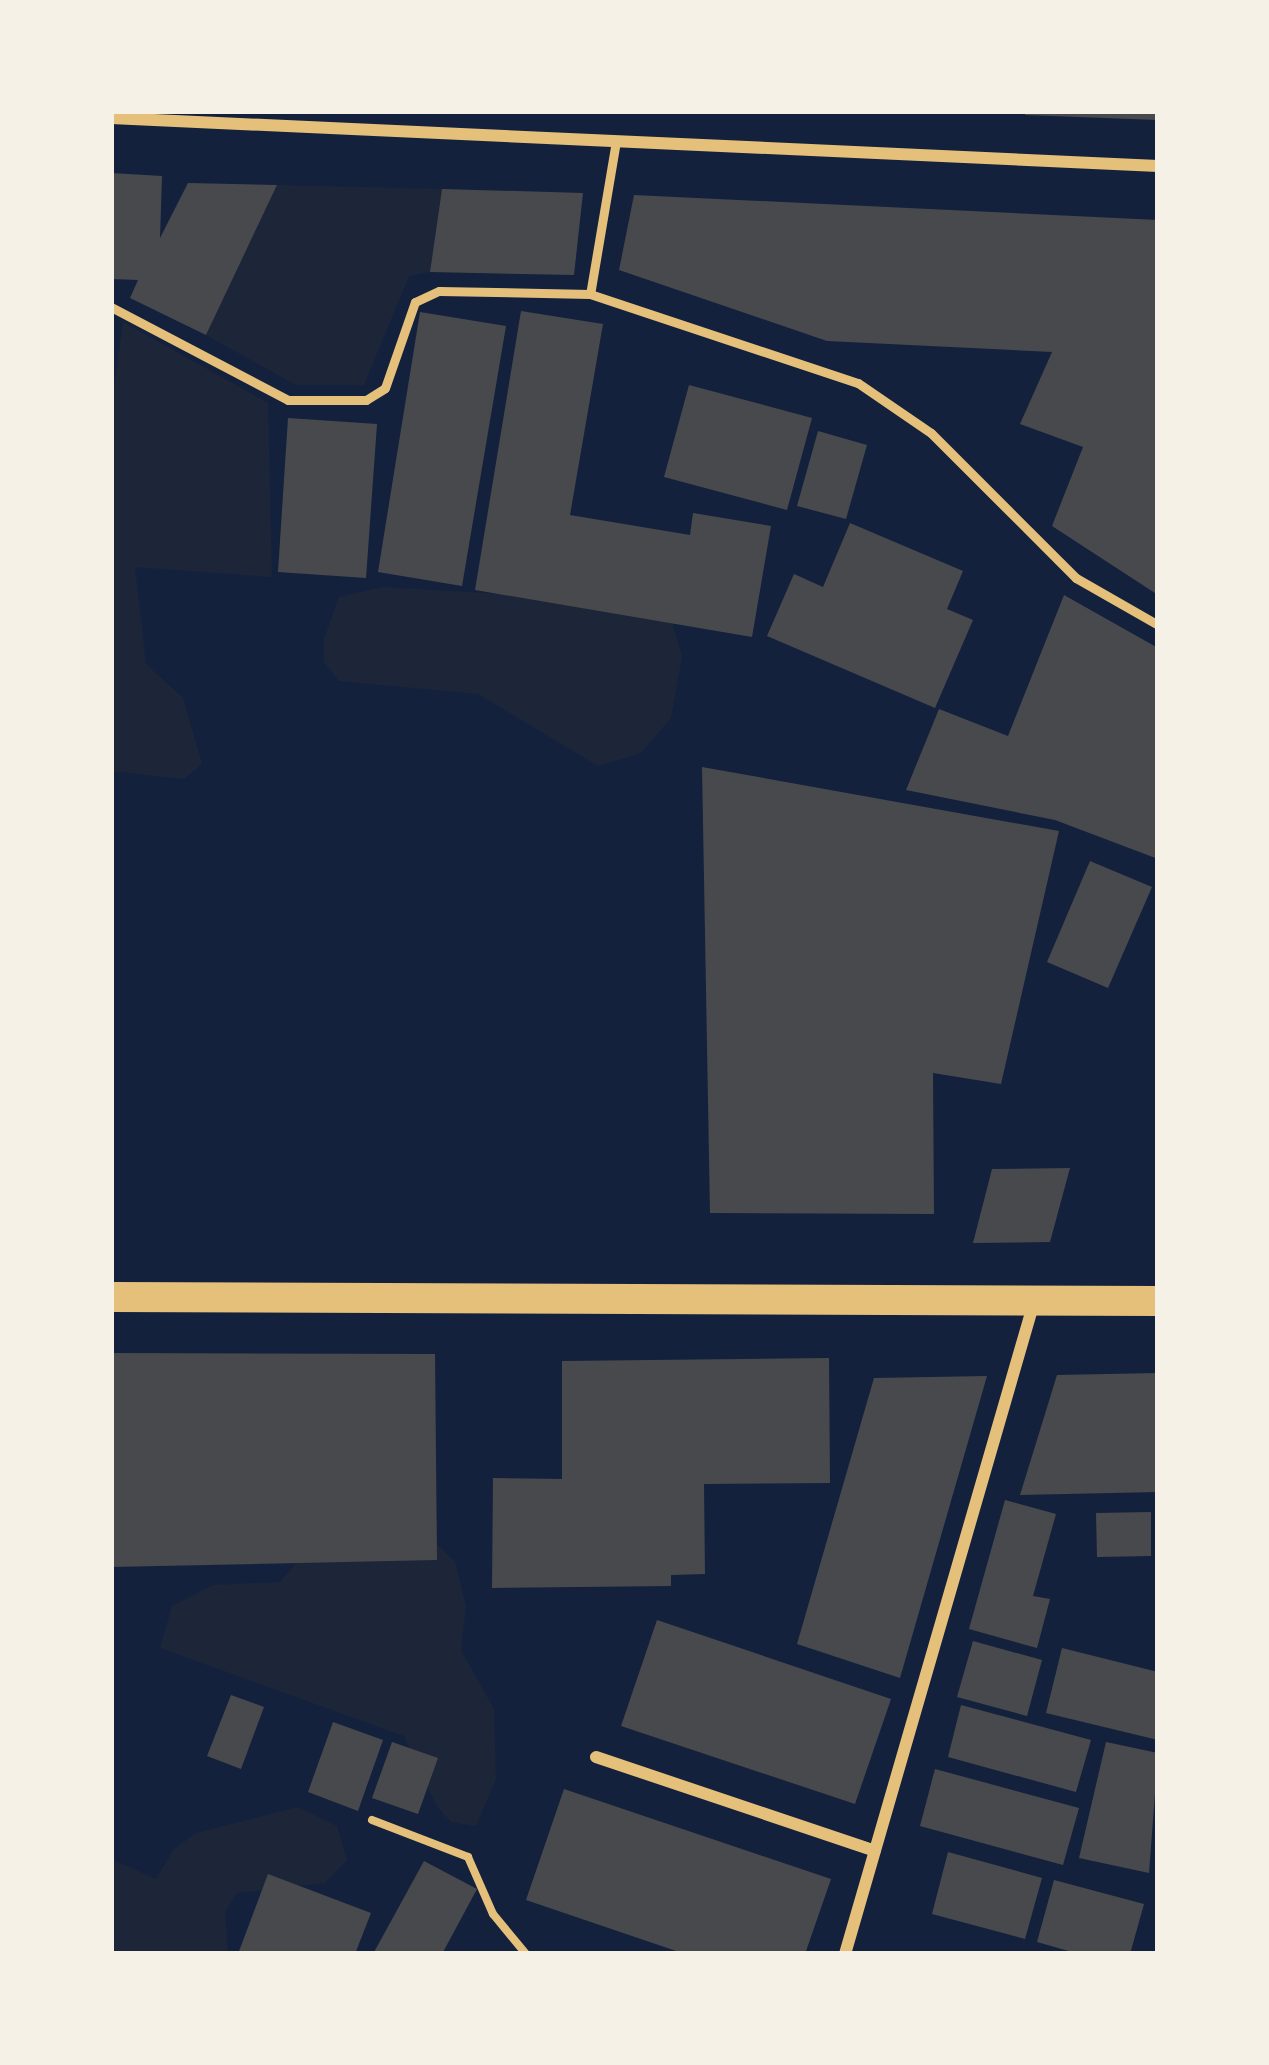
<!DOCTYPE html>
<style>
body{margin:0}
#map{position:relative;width:1269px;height:2065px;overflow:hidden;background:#14213d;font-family:Ubuntu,sans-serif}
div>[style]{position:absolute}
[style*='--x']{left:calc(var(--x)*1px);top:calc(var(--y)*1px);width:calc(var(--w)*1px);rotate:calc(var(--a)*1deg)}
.green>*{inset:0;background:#1d2539}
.building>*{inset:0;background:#48494c}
.path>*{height:8px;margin:-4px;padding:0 4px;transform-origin:4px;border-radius:4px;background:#e5c07b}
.service>*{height:9px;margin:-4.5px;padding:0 4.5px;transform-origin:4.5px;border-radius:4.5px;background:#e5c07b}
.minor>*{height:12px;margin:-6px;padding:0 6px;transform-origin:6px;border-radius:6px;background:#e5c07b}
.primary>*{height:30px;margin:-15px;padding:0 15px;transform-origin:15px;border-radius:15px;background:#e5c07b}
span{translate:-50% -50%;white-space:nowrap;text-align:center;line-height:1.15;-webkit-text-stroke:12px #f6f1e7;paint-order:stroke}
.frame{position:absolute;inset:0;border:114px solid #f6f1e7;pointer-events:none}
</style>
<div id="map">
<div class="green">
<div style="clip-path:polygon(277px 185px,442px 189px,430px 272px,409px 276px,364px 385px,296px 385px,206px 335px)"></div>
<div style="clip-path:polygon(123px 322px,268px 403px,272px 577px,135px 567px,146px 664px,183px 698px,202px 764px,184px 779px,111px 771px,111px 408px)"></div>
<div style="clip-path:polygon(383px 587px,652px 603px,670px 617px,682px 656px,671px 718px,641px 753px,598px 766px,478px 694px,339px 681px,324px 662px,324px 639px,339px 597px)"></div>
<div style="clip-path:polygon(407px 1515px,455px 1562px,466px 1606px,461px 1650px,494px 1709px,496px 1779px,476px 1826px,451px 1822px,436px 1805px,404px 1736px,160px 1648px,172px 1606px,213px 1585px,280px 1582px,310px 1547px)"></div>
<div style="clip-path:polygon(298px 1807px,337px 1826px,347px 1860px,325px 1883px,237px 1893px,225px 1912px,228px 1954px,111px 1954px,111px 1859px,156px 1879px,174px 1849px,196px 1833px)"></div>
</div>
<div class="building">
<div style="clip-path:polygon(1025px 111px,1158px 111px,1158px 120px,1025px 115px)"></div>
<div style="clip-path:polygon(111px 173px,162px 176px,160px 238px,188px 183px,277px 185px,206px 335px,130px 298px,138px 280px,111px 279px)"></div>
<div style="clip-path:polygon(442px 189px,583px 193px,574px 275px,430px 272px)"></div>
<div style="clip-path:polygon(634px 195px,1158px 220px,1158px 595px,1052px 526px,1083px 447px,1020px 424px,1052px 352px,827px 341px,619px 270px)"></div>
<div style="clip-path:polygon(521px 311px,603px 324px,570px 515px,690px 535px,693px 513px,771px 526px,752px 637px,475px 590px)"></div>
<div style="clip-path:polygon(420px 312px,506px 326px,462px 586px,378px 572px)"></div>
<div style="clip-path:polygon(689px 385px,812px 418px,787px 510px,664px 477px)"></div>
<div style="clip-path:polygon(288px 418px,377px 424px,366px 578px,278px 572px)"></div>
<div style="clip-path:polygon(818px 431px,867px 445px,846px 519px,797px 506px)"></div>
<div style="clip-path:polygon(850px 523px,963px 571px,947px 609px,973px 620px,935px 708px,767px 636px,794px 574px,823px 587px)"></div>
<div style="clip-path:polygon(1064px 595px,1158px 648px,1158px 859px,1055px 820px,906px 790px,939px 709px,1008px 736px)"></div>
<div style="clip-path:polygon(702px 767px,1059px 831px,1001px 1084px,933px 1073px,934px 1214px,710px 1213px)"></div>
<div style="clip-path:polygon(1090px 861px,1152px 887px,1108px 988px,1047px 962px)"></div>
<div style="clip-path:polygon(1070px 1168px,1050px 1242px,973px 1243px,992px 1169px)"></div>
<div style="clip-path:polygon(111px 1353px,435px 1354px,437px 1560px,111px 1567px)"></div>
<div style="clip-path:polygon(829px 1358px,830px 1483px,704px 1484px,705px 1574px,671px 1575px,671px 1586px,492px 1588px,493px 1478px,562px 1479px,562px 1361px)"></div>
<div style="clip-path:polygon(1158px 1373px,1158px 1492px,1020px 1495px,1057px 1375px)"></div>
<div style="clip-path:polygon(987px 1376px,900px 1678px,797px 1644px,874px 1378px)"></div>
<div style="clip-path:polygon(1005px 1500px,1056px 1514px,1033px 1596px,1050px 1599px,1037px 1648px,969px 1629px)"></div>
<div style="clip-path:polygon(1151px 1512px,1151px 1556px,1097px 1557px,1096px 1513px)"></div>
<div style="clip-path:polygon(657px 1620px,891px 1699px,855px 1804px,621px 1726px)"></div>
<div style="clip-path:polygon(973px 1641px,1042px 1660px,1027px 1716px,957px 1697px)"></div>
<div style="clip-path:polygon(1062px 1648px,1158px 1672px,1158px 1740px,1046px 1713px)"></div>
<div style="clip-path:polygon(231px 1695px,264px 1707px,241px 1769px,207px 1756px)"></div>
<div style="clip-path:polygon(961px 1705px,1091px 1740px,1076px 1792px,948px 1757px)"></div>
<div style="clip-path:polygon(333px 1722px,383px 1740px,358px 1811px,308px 1792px)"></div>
<div style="clip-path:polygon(392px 1742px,438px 1758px,418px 1814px,372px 1798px)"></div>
<div style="clip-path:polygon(1106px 1742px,1158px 1753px,1149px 1873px,1079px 1858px)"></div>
<div style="clip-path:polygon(935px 1769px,1079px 1808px,1063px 1865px,920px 1826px)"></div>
<div style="clip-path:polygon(564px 1789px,831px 1879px,805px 1954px,685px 1954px,526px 1900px)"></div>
<div style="clip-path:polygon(948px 1852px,1042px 1878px,1025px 1939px,932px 1914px)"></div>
<div style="clip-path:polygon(424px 1861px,477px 1889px,442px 1954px,373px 1954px)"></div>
<div style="clip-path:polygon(268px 1874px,371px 1913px,355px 1954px,238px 1954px)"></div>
<div style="clip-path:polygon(1054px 1880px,1144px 1904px,1130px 1954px,1079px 1954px,1037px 1942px)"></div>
</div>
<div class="path">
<div style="--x:372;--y:1820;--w:103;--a:21.1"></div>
<div style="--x:468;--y:1857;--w:62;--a:66.3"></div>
<div style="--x:493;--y:1914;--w:52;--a:50.5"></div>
</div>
<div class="service">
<div style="--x:616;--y:141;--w:155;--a:99.6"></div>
<div style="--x:590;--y:294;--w:282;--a:18.4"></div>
<div style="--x:858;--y:383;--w:88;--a:34.4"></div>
<div style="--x:931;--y:433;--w:205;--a:45"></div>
<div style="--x:1076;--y:578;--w:95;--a:29.8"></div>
<div style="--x:111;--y:307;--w:200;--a:27.7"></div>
<div style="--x:288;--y:400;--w:78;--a:0"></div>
<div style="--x:366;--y:400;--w:22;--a:-32"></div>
<div style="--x:385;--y:388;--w:91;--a:-70.8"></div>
<div style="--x:415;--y:302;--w:26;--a:-25"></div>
<div style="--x:439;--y:291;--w:151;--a:1.1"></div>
</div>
<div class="minor">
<div style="--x:111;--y:118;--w:1048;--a:2.62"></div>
<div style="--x:596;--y:1757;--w:294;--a:18.6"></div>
<div style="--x:845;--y:1954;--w:679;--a:-73.83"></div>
</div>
<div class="primary">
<div style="--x:111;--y:1297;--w:1047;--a:0.22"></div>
</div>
<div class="frame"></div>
</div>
